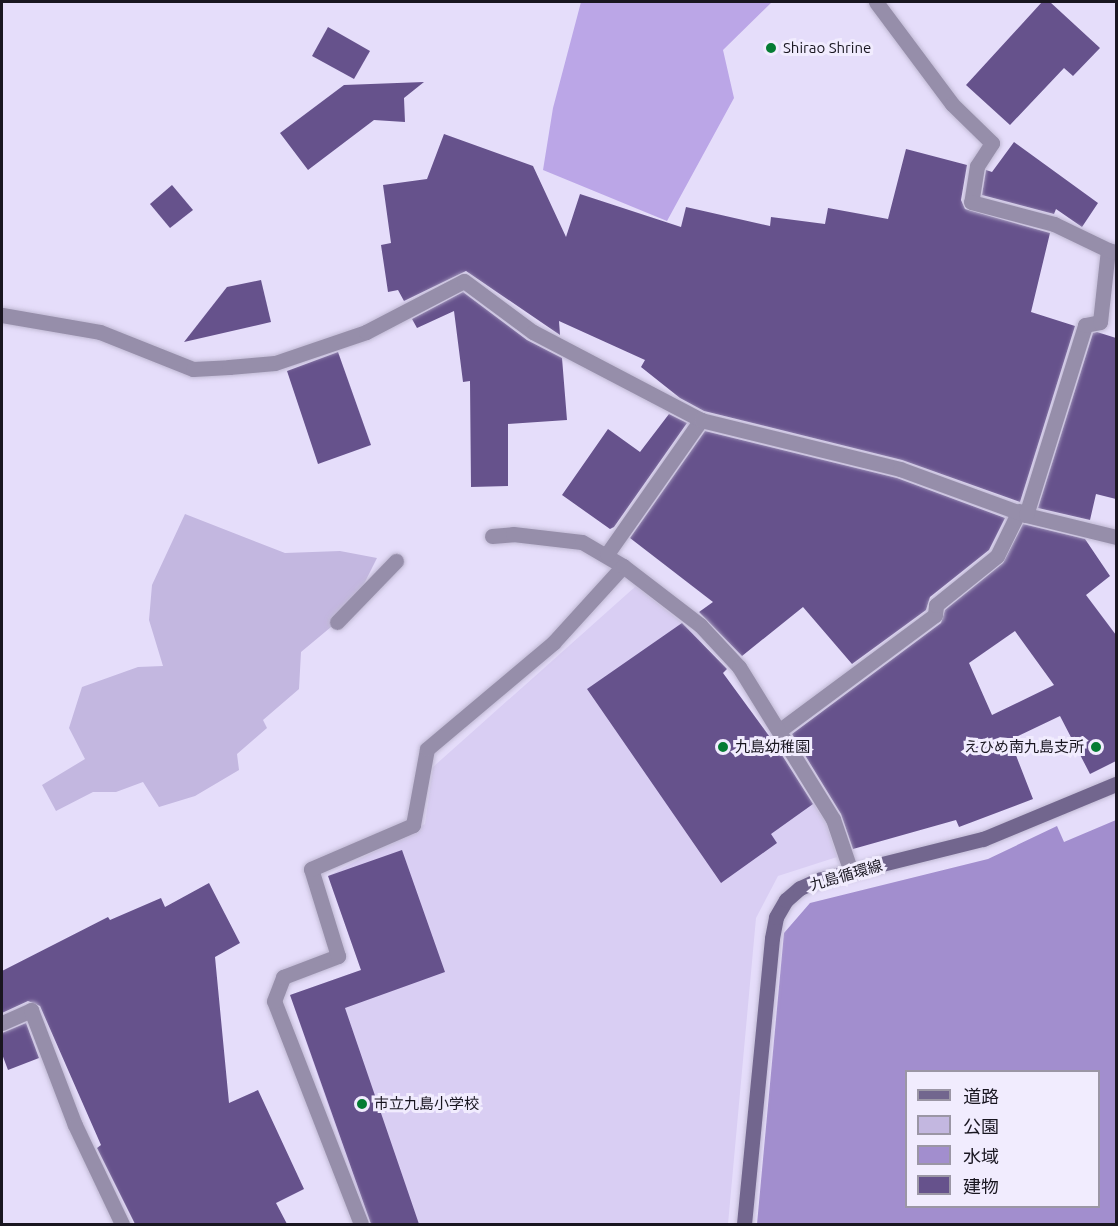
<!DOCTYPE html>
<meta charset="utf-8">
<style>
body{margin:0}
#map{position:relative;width:1118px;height:1226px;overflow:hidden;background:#e5ddfa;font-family:Ubuntu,"Noto Sans JP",sans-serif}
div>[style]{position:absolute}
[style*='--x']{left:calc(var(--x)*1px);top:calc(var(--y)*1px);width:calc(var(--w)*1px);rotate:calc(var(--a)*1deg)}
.built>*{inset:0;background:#d9cef3}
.green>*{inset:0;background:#c3b7e0}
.forest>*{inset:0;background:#bba6e7}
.water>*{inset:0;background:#a28ece}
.building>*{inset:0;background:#66528c}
.roads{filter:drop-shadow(0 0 2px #c0b9d3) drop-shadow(0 0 2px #c0b9d3)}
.lane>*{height:15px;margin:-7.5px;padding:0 7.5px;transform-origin:7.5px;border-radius:7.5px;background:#968eaa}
.street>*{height:15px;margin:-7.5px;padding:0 7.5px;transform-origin:7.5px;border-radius:7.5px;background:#968eaa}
.secondary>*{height:15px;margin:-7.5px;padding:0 7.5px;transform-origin:7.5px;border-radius:7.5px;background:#72668e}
.dots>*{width:16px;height:16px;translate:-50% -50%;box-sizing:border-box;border:3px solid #f1ecfe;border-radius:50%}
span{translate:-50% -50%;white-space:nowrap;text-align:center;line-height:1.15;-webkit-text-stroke:6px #f1ecfe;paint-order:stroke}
.poi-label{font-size:15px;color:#191620}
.left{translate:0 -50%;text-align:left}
.right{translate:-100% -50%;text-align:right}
.street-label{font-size:15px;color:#191620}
.frame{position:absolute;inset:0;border:3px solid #191620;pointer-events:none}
.legend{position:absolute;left:905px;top:1070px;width:195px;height:138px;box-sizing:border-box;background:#f1ecfe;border:2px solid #9b96a5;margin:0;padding:8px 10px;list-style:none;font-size:18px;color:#191620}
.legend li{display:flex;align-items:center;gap:12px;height:30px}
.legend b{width:30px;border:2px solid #9b96a5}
</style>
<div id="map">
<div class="built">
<div style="clip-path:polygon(636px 586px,696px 634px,826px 822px,837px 857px,778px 876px,756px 918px,728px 1224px,369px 1224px,290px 995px,361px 970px,328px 876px,425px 824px,433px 767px)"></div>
</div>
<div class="green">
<div style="clip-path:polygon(185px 514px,285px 553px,340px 551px,377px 558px,360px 592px,337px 622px,301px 652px,299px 689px,263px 720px,267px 728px,237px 754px,239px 770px,195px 796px,159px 807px,143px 782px,116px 792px,93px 792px,56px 811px,42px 785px,85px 759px,69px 728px,82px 687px,138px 667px,163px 666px,149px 620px,152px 585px)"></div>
</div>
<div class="forest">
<div style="clip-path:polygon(581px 2px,772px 2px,723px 50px,734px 98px,667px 221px,543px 170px,553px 108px)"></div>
</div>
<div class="water">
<div style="clip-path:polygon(evenodd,1116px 820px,1116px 1224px,757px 1224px,784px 933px,810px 903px,988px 859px,1057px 826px,1064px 842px,1116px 820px,906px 1072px,1098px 1072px,1098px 1206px,906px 1206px,906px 1072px)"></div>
</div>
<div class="building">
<div style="clip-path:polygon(1042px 2px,1050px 2px,1100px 48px,1073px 76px,1064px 68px,1010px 125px,966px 85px)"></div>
<div style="clip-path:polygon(328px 27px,370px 51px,354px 79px,312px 56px)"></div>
<div style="clip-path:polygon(424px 82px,404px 98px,405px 122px,374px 120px,308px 170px,280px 133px,344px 85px)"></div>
<div style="clip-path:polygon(444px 134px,533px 166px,566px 237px,580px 194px,681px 227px,686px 207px,770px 226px,771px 217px,825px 224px,828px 208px,888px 219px,906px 149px,967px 165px,961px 200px,965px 209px,1050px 233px,1031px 312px,1075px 326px,1020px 502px,902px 460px,704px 411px,680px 398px,641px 367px,645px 360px,559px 321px,560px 335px,466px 271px,404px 301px,398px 290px,388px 292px,381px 245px,391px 243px,383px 185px,427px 179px)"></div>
<div style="clip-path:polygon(1014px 142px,1098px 203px,1082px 227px,1056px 209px,1054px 214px,982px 195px,986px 170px,992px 172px)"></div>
<div style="clip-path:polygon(172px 185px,193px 210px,170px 228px,150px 204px)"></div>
<div style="clip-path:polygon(261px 280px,271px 322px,184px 342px,227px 287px)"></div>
<div style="clip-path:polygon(463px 292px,527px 340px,562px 358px,567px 420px,508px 424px,508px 486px,471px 487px,470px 381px,463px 382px,454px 311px,417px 328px,412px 319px)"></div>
<div style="clip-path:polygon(1097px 332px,1116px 338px,1116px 499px,1096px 494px,1090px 520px,1038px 508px,1093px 333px)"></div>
<div style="clip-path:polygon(338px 352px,371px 445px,318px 464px,287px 371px)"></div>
<div style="clip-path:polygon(669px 414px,687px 423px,614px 527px,610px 529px,562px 495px,608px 429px,640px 452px)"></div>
<div style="clip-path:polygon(705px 431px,897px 478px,1005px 518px,989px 550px,930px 597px,926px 610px,852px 664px,803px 607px,742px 656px,699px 612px,713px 602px,630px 538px)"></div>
<div style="clip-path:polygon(evenodd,1023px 524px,1085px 539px,1110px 576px,1086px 595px,1116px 635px,1116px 761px,1090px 774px,1060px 716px,1010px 740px,1033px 799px,959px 827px,956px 820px,853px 849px,841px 814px,792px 734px,941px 623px,945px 610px,1003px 563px,1023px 524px,1015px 631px,1054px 685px,992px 715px,969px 663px,1015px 631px)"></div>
<div style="clip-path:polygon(682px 623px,727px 669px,723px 673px,775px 744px,813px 804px,771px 834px,777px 843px,721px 883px,587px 689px)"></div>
<div style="clip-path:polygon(402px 850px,445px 972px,345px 1008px,419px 1224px,371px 1224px,290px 995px,361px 970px,328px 876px)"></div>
<div style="clip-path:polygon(209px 883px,240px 943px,215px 957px,229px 1103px,258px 1090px,304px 1189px,276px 1203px,287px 1224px,135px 1224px,97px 1148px,101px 1145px,40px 1006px,28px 1001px,2px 1013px,2px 971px,108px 917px,110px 920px,161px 898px,165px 907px)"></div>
<div style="clip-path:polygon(26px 1023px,39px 1058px,8px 1070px,2px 1054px,2px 1033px)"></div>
</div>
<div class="roads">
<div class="lane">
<div style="--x:876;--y:2;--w:127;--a:53.3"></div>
<div style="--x:952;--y:104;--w:56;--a:44.3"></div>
<div style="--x:992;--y:143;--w:27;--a:123"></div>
<div style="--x:977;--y:166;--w:36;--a:99"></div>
<div style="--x:971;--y:202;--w:86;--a:14.8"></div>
<div style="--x:1054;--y:224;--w:60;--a:25.7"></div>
<div style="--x:2;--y:315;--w:99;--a:9.8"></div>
<div style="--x:100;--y:332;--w:100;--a:21.7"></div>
<div style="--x:193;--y:369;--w:36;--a:-3"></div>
<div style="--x:229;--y:367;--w:46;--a:-5"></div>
<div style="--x:275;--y:363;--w:96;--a:-18.8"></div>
<div style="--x:366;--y:332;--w:110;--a:-27.5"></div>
<div style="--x:492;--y:536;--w:21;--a:-5"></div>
<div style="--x:513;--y:534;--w:69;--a:6.6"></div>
<div style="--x:582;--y:542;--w:48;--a:30.3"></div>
<div style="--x:607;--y:554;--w:164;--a:-55"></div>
<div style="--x:337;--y:622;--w:85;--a:-46"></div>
<div style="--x:780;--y:730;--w:193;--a:-36.6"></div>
<div style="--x:935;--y:615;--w:10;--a:-84"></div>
<div style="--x:936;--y:605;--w:78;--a:-38.8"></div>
<div style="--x:997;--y:556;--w:50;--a:-63.9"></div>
<div style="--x:2;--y:1023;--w:32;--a:-24"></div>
<div style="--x:31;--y:1010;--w:123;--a:69.1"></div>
<div style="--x:75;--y:1125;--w:110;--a:64.6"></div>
</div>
<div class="street">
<div style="--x:464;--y:281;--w:86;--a:36.5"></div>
<div style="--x:533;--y:332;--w:190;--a:27.6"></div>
<div style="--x:701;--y:420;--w:205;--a:13.8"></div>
<div style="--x:900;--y:469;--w:134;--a:20.1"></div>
<div style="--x:1026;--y:515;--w:93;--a:13.7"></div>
<div style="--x:1026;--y:515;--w:199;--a:-72.7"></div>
<div style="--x:1085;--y:325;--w:15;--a:-11"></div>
<div style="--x:1100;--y:322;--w:72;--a:-83.7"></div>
<div style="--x:1108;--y:250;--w:8;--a:14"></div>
<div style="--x:361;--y:1224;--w:239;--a:-111.3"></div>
<div style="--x:274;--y:1001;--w:26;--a:-69"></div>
<div style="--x:283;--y:977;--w:59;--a:-20.9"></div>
<div style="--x:338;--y:956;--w:91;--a:-107.2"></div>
<div style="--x:311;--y:869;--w:111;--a:-23.3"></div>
<div style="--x:413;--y:825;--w:77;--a:-79.6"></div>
<div style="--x:427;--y:749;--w:165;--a:-40.1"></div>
<div style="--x:553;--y:643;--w:104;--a:-47.7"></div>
<div style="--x:623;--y:566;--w:97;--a:37.5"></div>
<div style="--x:700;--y:625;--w:57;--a:47.1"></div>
<div style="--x:739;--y:667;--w:179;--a:58.3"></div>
<div style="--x:833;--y:819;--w:56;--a:71.2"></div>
</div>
<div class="secondary">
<div style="--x:744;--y:1224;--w:287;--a:-84.4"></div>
<div style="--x:772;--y:938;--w:21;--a:-79"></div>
<div style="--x:776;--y:917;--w:20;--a:-60"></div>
<div style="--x:786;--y:900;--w:18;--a:-41"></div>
<div style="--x:800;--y:888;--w:20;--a:-24"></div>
<div style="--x:818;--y:880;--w:170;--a:-14"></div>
<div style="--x:983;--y:839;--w:144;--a:-22.5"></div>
</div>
</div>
<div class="dots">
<div style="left:771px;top:48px;background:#057c33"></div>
<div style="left:723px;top:747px;background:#057c33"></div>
<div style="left:1096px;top:747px;background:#057c33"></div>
<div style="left:362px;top:1104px;background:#057c33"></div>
</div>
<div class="poi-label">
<span class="left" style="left:783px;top:48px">Shirao Shrine</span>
<span class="left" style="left:735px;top:747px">九島幼稚園</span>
<span class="right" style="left:1084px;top:747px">えひめ南九島支所</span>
<span class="left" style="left:374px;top:1104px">市立九島小学校</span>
</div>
<div class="street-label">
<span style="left:846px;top:875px;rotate:-16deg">九島循環線</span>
</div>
<div class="frame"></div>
<ul class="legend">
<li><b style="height:8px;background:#72668e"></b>道路</li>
<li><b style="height:16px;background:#c3b7e0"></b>公園</li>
<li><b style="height:16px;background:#a28ece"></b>水域</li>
<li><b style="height:16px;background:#66528c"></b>建物</li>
</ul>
</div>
